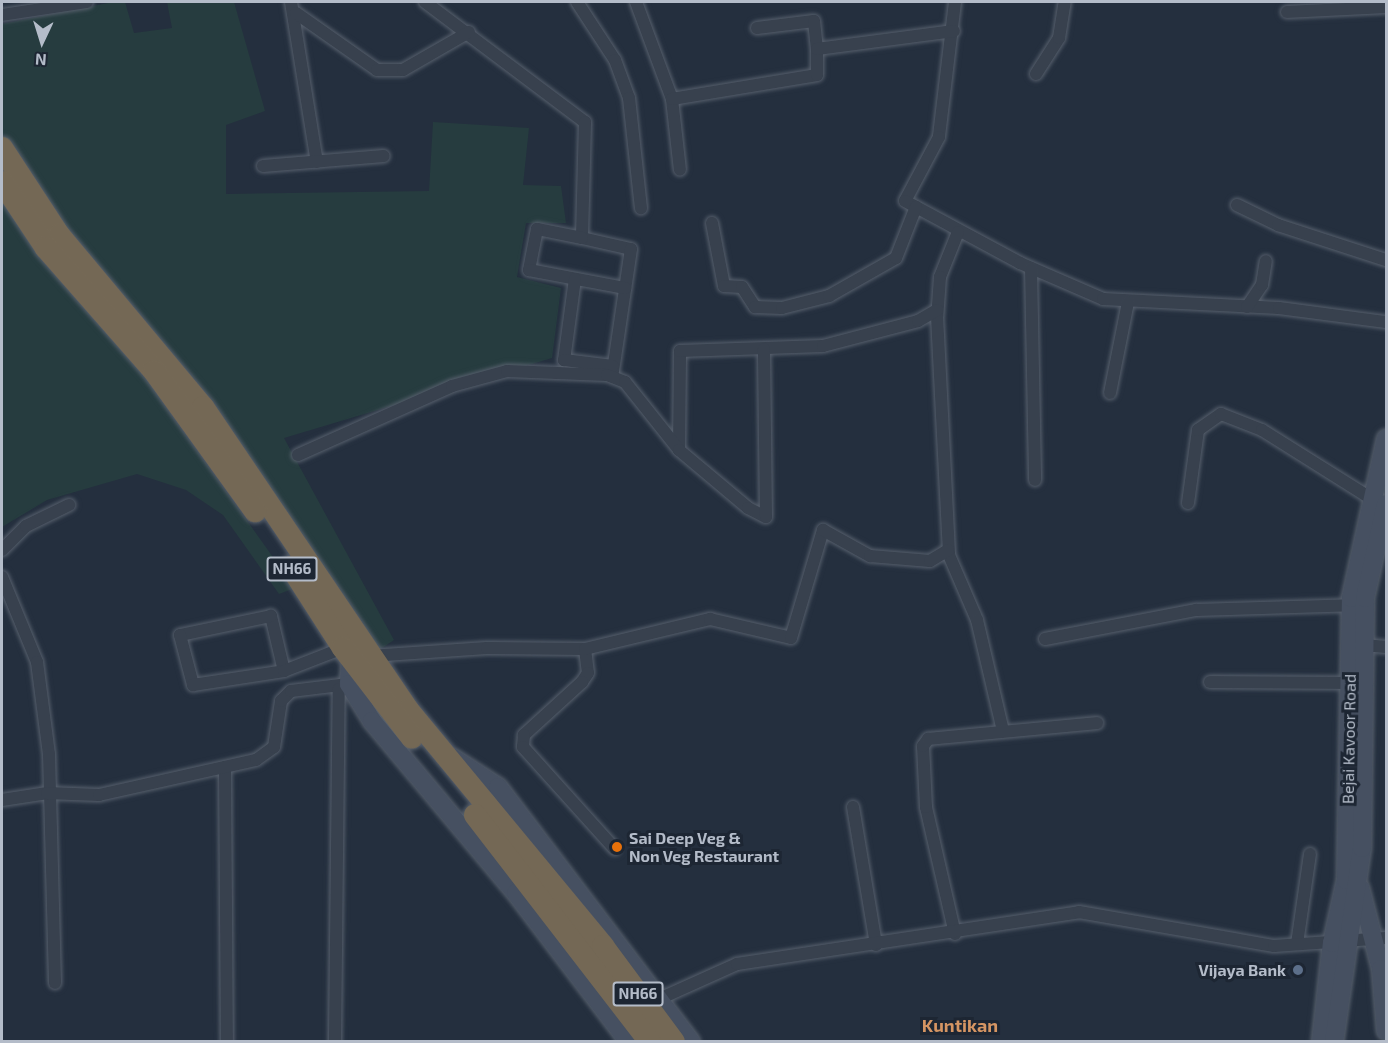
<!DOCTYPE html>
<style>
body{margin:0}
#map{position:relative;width:1388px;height:1043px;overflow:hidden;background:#242f3e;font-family:"Exo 2",sans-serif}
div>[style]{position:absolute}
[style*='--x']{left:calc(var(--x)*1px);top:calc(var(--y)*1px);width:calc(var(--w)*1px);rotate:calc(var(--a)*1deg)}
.green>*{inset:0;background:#263c3f}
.roads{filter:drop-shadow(0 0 2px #565f6c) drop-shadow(0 0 2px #565f6c)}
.street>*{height:12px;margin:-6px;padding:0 6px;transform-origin:6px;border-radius:6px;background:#38414e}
.secondary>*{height:18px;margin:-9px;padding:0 9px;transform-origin:9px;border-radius:9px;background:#465061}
.highway>*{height:22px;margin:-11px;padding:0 11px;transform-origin:11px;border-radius:11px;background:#746855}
.dots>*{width:16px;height:16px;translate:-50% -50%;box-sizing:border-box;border:3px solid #1d2633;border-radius:50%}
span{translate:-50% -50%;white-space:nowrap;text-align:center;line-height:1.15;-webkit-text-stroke:6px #1d2633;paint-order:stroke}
.shield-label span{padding:2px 4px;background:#1d2633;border:2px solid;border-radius:4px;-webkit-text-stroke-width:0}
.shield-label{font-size:15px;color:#b4bcc9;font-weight:700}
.street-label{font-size:16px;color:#b4bcc9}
.poi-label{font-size:16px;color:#b4bcc9;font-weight:700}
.left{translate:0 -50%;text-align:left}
.right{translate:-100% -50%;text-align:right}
.neighbourhood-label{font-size:18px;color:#d59563;font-weight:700}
.frame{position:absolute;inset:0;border:3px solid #b4bcc9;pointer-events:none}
.north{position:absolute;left:12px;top:12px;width:60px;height:60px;-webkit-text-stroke:4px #1d2633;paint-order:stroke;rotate:184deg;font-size:16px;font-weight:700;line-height:24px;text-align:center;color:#b4bcc9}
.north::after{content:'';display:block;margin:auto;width:21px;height:27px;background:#b4bcc9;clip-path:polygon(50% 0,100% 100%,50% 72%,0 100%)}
</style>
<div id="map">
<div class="green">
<div style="clip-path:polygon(113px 2px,125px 2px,134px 33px,172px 28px,167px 2px,234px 2px,265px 111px,226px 125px,226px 194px,429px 191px,433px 122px,529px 128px,523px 185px,561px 186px,566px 223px,526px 223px,517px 277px,561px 288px,552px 358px,284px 438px,394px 640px,370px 656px,2px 141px,2px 24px)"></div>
<div style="clip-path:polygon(2px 162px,87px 296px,295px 588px,279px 594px,223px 515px,186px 490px,137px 474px,47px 500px,2px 527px)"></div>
</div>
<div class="roads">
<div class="street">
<div style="--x:291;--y:2;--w:162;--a:80.8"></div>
<div style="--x:425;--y:2;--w:200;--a:36.9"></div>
<div style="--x:585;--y:122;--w:116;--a:91.5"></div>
<div style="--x:582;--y:238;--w:50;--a:12.7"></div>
<div style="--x:631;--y:249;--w:129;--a:98.4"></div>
<div style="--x:577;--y:2;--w:69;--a:56.8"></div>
<div style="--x:615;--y:60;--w:40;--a:69.8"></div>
<div style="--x:629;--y:98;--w:111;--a:83.8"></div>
<div style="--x:636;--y:2;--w:103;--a:69.6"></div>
<div style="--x:672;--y:99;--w:71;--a:83.6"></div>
<div style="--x:955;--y:2;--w:136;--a:96.8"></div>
<div style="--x:939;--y:137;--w:72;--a:118"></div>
<div style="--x:905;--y:201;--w:131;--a:28.3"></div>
<div style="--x:1020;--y:263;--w:90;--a:23.4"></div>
<div style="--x:1103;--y:299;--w:176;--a:2.9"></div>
<div style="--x:1279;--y:308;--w:108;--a:7.5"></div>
<div style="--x:1287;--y:12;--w:99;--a:-2.9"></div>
<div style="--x:296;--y:13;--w:99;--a:35.1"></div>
<div style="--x:377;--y:70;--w:26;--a:0"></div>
<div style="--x:403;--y:70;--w:76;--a:-29.9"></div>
<div style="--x:2;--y:15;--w:86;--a:-8.7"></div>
<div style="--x:757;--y:28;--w:57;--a:-7"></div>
<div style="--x:814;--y:21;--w:28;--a:84"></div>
<div style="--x:1036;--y:74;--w:43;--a:-57.4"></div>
<div style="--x:1059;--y:38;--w:36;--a:-81"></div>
<div style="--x:672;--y:99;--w:147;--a:-9.4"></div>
<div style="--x:817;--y:75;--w:26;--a:-90"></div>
<div style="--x:817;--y:49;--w:138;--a:-7.5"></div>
<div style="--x:263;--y:166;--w:121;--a:-4.7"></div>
<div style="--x:1237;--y:205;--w:46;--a:26"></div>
<div style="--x:1278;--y:225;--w:114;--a:18"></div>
<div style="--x:712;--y:223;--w:64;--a:79.2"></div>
<div style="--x:724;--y:286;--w:18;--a:3"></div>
<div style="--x:742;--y:287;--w:24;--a:57"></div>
<div style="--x:755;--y:307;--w:27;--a:2"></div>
<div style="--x:782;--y:308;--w:49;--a:-14.3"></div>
<div style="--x:829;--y:296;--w:77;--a:-29.6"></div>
<div style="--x:896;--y:258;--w:55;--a:-68.6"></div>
<div style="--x:958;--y:232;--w:48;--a:111.8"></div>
<div style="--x:940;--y:277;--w:39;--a:94"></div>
<div style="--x:937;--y:316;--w:239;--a:87.1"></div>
<div style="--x:949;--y:555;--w:71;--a:66.7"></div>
<div style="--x:977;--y:620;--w:114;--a:76.8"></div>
<div style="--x:582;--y:238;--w:46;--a:-168.7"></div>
<div style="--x:537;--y:229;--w:42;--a:101"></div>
<div style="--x:529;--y:270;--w:98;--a:10.6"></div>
<div style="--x:1031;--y:268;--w:212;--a:88.9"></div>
<div style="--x:575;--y:279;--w:82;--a:97.7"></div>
<div style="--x:564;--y:360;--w:49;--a:7"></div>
<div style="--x:1247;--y:307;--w:27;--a:-56"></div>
<div style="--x:1262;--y:285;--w:24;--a:-81"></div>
<div style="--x:1110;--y:393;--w:93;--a:-78.8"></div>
<div style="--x:679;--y:450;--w:99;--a:-89.4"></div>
<div style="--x:680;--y:351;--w:143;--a:-2"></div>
<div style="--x:823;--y:346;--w:98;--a:-14.7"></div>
<div style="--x:918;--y:321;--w:22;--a:-30"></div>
<div style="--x:298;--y:455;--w:169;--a:-24.1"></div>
<div style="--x:452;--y:386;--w:57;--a:-15.3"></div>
<div style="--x:507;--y:371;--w:100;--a:2.3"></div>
<div style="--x:607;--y:375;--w:19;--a:21"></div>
<div style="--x:625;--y:382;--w:87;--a:51.5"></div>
<div style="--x:679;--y:450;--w:90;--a:40"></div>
<div style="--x:748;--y:508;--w:20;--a:27"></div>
<div style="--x:766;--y:517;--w:168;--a:-90.7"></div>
<div style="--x:1188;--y:503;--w:74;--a:-82.2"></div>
<div style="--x:1198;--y:430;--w:28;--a:-35"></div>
<div style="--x:1221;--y:414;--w:44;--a:21.3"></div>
<div style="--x:1262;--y:430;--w:130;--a:32.1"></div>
<div style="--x:2;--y:550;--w:34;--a:-45"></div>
<div style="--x:26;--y:526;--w:48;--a:-26"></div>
<div style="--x:2;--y:577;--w:92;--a:67.6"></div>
<div style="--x:37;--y:662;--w:93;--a:82.6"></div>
<div style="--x:49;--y:754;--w:229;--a:88.5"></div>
<div style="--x:1045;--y:639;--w:154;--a:-10.9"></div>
<div style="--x:1196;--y:610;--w:155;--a:-1.8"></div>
<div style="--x:1364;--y:645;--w:22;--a:5"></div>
<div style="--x:585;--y:649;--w:24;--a:83"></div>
<div style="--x:588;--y:673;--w:11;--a:124"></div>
<div style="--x:582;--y:682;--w:79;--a:137.6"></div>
<div style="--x:524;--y:735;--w:12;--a:95"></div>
<div style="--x:523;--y:747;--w:137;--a:48"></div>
<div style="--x:370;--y:656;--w:117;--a:-3.9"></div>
<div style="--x:487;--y:648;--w:98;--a:0.6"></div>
<div style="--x:585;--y:649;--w:129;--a:-13.5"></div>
<div style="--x:710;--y:619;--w:83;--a:13.2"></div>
<div style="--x:791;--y:638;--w:113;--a:-73.5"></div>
<div style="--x:823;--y:530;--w:54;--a:29"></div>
<div style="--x:870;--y:556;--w:60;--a:4.8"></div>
<div style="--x:930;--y:561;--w:21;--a:-31"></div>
<div style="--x:284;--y:671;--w:57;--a:-103.3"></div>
<div style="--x:271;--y:616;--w:93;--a:168.2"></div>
<div style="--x:180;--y:635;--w:52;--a:75.4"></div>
<div style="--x:193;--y:685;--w:92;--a:-8.7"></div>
<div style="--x:284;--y:671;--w:63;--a:-21.3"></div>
<div style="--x:1210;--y:682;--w:140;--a:0.4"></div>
<div style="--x:225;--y:767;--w:275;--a:89.6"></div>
<div style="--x:2;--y:800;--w:46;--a:-8.8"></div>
<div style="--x:47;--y:793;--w:52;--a:2.2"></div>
<div style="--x:99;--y:795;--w:161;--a:-12.6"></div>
<div style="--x:256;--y:760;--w:22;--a:-36"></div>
<div style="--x:274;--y:747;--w:47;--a:-81.3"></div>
<div style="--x:281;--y:701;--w:14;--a:-45"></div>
<div style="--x:291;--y:691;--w:58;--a:-6.9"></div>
<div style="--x:853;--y:807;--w:140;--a:80.5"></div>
<div style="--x:955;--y:934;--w:130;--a:-102.9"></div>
<div style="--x:926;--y:807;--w:61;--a:-92.8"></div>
<div style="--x:923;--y:746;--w:9;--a:-54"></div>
<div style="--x:928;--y:739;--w:170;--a:-5.4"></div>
<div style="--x:1297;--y:944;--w:91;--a:-81.8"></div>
<div style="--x:659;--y:999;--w:85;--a:-24.2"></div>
<div style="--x:737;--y:964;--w:346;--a:-8.6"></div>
<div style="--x:1079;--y:912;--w:198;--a:9.9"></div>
<div style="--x:1274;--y:946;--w:112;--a:-4.1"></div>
<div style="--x:335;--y:1042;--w:353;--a:-89.4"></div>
</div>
<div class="secondary">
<div style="--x:351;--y:659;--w:25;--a:95"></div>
<div style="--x:349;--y:684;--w:44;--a:58.1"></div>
<div style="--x:372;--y:721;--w:224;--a:50.1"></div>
<div style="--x:516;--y:893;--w:187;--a:52.8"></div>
<div style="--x:453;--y:758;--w:54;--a:32.8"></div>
<div style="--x:498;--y:787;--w:320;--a:52.9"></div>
<div style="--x:1360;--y:888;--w:84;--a:75.5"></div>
<div style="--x:1381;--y:969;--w:62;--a:85.4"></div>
<div style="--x:1321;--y:1042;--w:100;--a:-83.7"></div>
<div style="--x:1332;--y:943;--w:65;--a:-77.5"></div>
<div style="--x:1346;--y:880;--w:282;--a:-89"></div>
<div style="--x:1351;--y:598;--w:163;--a:-77.6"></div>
<div style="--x:1334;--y:1042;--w:196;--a:-81.8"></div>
<div style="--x:1362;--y:848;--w:250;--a:-89.3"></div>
<div style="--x:1365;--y:598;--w:96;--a:-77.4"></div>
</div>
<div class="highway">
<div style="--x:2;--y:148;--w:104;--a:56.8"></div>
<div style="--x:59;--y:235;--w:224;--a:50.1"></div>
<div style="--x:203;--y:407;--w:366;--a:55.9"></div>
<div style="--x:408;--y:710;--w:306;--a:50.4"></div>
<div style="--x:603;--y:946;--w:119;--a:53.5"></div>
<div style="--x:2;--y:182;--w:79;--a:56.3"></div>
<div style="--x:46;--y:248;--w:164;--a:48.7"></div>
<div style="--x:154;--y:371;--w:173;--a:54.2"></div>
<div style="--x:291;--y:567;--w:96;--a:57.3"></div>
<div style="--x:343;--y:648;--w:113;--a:52.5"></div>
<div style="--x:475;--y:815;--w:287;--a:52.4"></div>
</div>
</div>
<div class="dots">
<div style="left:617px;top:847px;background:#e8710a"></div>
<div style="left:1298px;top:970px;background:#5c6f8a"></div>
</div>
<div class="shield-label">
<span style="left:292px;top:569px">NH66</span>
<span style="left:638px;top:994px">NH66</span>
</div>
<div class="street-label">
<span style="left:1349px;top:739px;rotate:-89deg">Bejai Kavoor Road</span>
</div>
<div class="poi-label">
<span class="left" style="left:629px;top:847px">Sai Deep Veg &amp;<br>Non Veg Restaurant</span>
<span class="right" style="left:1286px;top:970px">Vijaya Bank</span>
</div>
<div class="neighbourhood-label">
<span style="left:960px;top:1025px">Kuntikan</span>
</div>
<div class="frame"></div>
<div class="north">N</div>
</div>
